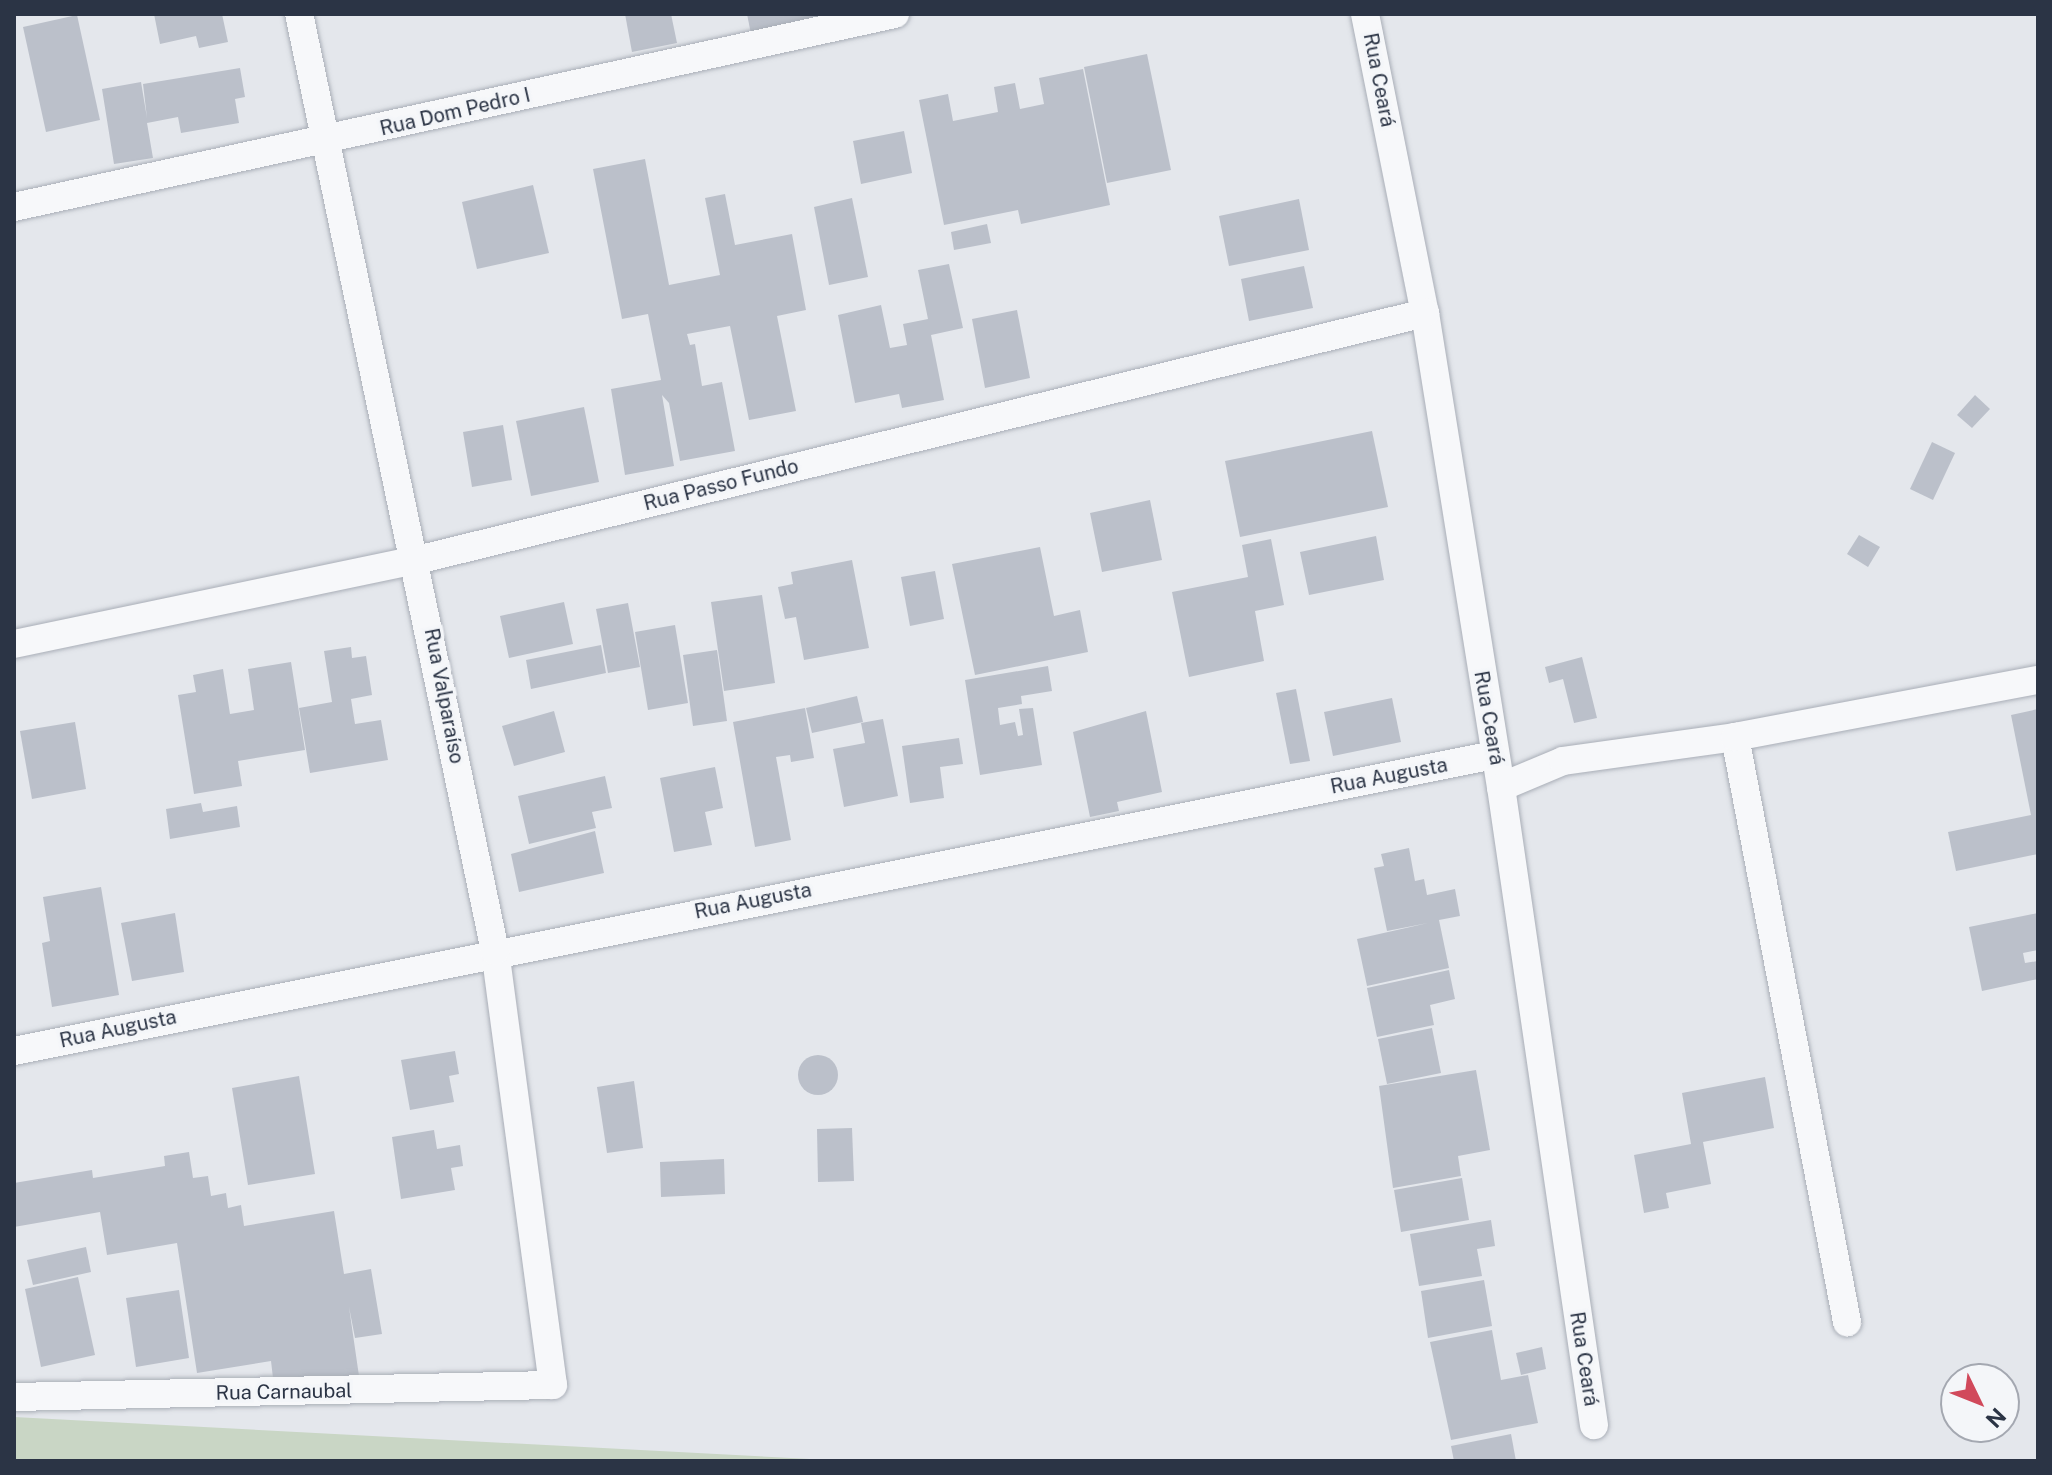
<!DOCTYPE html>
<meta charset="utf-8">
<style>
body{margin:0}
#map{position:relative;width:2052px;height:1475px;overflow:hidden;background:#e4e7ec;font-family:"Public Sans",sans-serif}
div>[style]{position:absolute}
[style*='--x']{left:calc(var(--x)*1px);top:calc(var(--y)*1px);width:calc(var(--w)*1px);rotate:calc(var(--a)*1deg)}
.green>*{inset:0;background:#c9d6c5}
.building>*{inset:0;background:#bbc0ca}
.round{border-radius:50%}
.roads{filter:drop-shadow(0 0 2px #a9aeb7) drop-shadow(0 0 2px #a9aeb7)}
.minor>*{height:28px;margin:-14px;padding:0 14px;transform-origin:14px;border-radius:14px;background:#f7f8fa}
span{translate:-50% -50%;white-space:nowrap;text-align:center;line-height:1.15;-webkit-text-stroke:7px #f4f6f9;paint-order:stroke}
.street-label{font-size:20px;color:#2b3445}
.frame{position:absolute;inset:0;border:16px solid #2b3445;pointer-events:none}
.north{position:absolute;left:1940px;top:1363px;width:80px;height:80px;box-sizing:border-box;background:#f4f6f9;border:2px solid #a4a8b1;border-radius:50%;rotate:133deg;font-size:22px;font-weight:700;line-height:32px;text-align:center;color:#2b3445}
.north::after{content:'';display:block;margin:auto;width:28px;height:36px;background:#d1495b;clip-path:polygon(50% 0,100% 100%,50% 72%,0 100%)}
</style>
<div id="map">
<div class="green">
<div style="clip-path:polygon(14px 1417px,848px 1461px,14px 1461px)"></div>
</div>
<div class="building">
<div style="clip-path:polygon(154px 14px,222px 14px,228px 42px,199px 48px,196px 36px,160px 44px)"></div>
<div style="clip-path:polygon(625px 14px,671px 14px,677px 43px,632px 52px)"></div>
<div style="clip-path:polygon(747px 14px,826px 14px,827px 17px,751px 34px)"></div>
<div style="clip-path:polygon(77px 15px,100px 120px,46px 132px,23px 27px)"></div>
<div style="clip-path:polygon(1147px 54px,1171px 170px,1107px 183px,1084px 67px)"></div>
<div style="clip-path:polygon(240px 68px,245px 97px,235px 99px,239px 123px,181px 133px,178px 117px,147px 123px,153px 158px,114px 164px,102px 89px,141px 82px,147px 118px,143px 84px)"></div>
<div style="clip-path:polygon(1083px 69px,1110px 205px,1021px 224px,1018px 210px,944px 225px,919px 100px,948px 94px,953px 121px,998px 112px,994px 87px,1015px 83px,1020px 109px,1044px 104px,1039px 78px)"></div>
<div style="clip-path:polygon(904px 131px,912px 173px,861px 184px,853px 141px)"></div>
<div style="clip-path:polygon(645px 159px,669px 285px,720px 275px,705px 198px,725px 194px,735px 245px,792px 234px,806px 310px,777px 316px,796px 411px,749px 420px,730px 326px,687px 334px,690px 345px,695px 344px,702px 386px,722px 382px,735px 451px,680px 461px,669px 403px,662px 395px,674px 466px,625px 475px,611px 389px,661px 380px,648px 314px,622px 319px,593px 169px)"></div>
<div style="clip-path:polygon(533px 185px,549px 253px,477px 269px,462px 202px)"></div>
<div style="clip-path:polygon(852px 198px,868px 277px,829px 285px,814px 207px)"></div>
<div style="clip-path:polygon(1299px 199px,1309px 250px,1229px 266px,1219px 216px)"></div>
<div style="clip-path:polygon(987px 224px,991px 243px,954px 250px,951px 232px)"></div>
<div style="clip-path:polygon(949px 264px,963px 328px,931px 335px,944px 400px,902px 408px,899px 394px,855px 403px,838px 315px,881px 305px,890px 348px,907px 345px,903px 324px,928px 319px,918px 270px)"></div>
<div style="clip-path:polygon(1304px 266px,1313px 308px,1249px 321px,1241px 279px)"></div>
<div style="clip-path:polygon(1017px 310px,1030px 378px,985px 388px,972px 319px)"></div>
<div style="clip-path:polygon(1975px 395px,1990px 409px,1972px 428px,1957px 415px)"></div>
<div style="clip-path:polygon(584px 407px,599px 482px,531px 496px,516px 421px)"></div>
<div style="clip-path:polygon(503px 425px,512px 480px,472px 487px,463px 432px)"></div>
<div style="clip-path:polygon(1372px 431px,1388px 507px,1240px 537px,1225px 461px)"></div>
<div style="clip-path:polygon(1932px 442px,1955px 453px,1933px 500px,1910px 489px)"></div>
<div style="clip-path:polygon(1150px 500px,1162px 560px,1102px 572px,1090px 513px)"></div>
<div style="clip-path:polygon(1859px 535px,1880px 547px,1868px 567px,1847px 554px)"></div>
<div style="clip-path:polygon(1376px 536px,1384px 580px,1309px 595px,1300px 552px)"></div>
<div style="clip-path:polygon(1271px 539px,1284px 605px,1255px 611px,1264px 661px,1189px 677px,1172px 592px,1248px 577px,1242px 545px)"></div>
<div style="clip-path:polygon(1040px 547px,1054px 616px,1080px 610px,1088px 652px,975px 675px,952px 564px)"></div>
<div style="clip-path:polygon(852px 560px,869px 648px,804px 660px,796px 617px,785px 619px,778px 587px,793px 584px,791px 572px)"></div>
<div style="clip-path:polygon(935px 571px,944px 619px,910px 626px,901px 577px)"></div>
<div style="clip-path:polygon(762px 595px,775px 683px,724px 691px,711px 602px)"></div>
<div style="clip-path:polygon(564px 602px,573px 644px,509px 658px,500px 616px)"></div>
<div style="clip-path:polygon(628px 603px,640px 667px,608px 673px,596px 609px)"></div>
<div style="clip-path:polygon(675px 625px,688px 703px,648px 710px,635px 632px)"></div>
<div style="clip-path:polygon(601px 645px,606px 673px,531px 689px,526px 660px)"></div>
<div style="clip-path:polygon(351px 647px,352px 658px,366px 656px,372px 695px,351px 699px,355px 724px,381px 720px,388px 760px,310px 773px,299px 708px,332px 702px,324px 651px)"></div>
<div style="clip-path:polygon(717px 650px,727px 721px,693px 726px,683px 655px)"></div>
<div style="clip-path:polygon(1582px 657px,1597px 718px,1574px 723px,1563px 679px,1549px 683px,1545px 667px)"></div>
<div style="clip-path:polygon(291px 662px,305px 750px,238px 761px,242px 786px,194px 794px,178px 695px,196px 692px,193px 675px,223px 669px,230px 714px,254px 710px,248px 669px)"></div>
<div style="clip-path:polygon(1048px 666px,1052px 691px,1021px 696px,1022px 704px,998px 708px,1000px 725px,1015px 722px,1018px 736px,1023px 735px,1019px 709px,1033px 708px,1042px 765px,980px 775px,965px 680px)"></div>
<div style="clip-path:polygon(1296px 689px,1310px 761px,1290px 764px,1276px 693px)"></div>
<div style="clip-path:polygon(857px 696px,863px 722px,812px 733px,806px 708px)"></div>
<div style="clip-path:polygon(1392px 698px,1401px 742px,1333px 756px,1324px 712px)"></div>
<div style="clip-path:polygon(805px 708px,814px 758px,791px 762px,790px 755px,776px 757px,791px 840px,755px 847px,733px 722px)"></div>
<div style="clip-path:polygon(2038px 709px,2038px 854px,1956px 871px,1948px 832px,2031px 815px,2011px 715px)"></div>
<div style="clip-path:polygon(554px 711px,565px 752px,514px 766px,502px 726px)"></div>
<div style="clip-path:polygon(1146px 711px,1162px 792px,1117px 802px,1119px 811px,1090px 817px,1073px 732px)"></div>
<div style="clip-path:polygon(883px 719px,898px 796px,844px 807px,833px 749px,865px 743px,861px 723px)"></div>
<div style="clip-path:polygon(75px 722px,86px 789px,32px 799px,20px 731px)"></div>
<div style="clip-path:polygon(959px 738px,963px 764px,940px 767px,944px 798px,910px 803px,902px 746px)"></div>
<div style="clip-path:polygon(715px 767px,723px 808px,705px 812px,712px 845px,674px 852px,660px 778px)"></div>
<div style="clip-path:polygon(605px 776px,612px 808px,592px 812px,596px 828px,529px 844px,518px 796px)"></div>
<div style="clip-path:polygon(201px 803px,203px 812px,237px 806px,240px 827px,170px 839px,166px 809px)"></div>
<div style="clip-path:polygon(595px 831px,604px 873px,519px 892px,511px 854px)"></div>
<div style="clip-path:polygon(1409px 848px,1415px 881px,1424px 879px,1427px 895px,1455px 889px,1460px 916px,1439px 920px,1449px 968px,1367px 986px,1357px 939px,1428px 923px,1387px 931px,1374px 868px,1384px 866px,1381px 854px)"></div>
<div style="clip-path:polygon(101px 887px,119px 995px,52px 1007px,42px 943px,50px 941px,43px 897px)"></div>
<div style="clip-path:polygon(175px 913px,184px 972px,132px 981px,121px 923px)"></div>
<div style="clip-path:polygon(2038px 913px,2038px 950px,2023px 953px,2025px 963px,2038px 961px,2038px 979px,1982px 991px,1969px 927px)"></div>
<div style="clip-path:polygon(1449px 970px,1455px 999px,1430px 1005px,1434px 1025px,1377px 1037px,1367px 988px)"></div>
<div style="clip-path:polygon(1432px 1028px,1441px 1073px,1387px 1084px,1378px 1039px)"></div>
<div style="clip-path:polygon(455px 1051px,459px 1074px,449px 1076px,454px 1102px,410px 1110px,401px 1060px)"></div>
<div class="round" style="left:798px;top:1055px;width:40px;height:40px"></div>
<div style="clip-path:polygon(1476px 1070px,1490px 1150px,1458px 1156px,1461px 1176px,1393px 1188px,1379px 1086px)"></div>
<div style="clip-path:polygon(299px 1076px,315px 1174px,248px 1185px,232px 1088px)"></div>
<div style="clip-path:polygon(1765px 1077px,1774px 1128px,1703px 1142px,1711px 1184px,1666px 1193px,1669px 1208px,1644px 1213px,1634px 1155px,1691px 1144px,1682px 1093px)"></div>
<div style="clip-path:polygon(634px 1081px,643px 1148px,607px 1153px,597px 1087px)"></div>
<div style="clip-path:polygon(852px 1128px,854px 1181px,818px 1182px,817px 1129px)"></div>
<div style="clip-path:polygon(434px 1130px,437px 1149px,460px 1145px,463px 1166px,451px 1168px,455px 1190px,401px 1199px,392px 1137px)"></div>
<div style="clip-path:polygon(189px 1152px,193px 1178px,208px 1176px,211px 1196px,226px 1193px,228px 1208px,241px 1205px,244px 1226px,334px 1211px,344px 1274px,371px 1269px,382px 1334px,355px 1338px,349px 1307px,359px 1376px,273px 1378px,271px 1361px,197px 1373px,177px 1243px,107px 1255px,100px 1212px,14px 1227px,14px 1183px,92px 1170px,93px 1178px,165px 1166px,164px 1156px)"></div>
<div style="clip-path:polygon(724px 1159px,725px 1194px,661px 1197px,660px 1162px)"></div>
<div style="clip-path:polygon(1462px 1178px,1469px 1220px,1401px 1232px,1394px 1190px)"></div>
<div style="clip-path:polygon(1491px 1220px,1495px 1246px,1477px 1249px,1482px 1276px,1419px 1286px,1410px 1234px)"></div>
<div style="clip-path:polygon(86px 1247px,91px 1272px,33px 1285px,27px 1260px)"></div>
<div style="clip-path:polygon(78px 1277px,95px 1355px,41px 1367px,25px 1289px)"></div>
<div style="clip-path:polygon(1484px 1280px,1492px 1326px,1428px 1338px,1421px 1291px)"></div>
<div style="clip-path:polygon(179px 1290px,189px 1358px,136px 1367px,126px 1298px)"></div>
<div style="clip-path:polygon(1492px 1330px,1501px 1380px,1528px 1375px,1538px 1423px,1451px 1440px,1430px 1342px)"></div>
<div style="clip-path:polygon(1542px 1347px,1546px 1369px,1521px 1375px,1516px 1353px)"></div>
<div style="clip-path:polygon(1511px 1434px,1516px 1461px,1454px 1461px,1451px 1446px)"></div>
</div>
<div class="roads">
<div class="minor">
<div style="--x:1365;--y:14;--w:305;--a:78.7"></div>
<div style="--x:1425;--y:313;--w:480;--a:80.9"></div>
<div style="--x:1501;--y:787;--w:645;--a:81.71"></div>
<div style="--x:14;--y:207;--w:902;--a:-12.36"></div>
<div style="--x:14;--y:644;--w:412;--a:-11.8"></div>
<div style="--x:417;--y:560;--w:1038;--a:-13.77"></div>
<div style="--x:1735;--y:737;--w:596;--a:79.16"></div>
<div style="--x:1501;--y:787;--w:67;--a:-22.8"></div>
<div style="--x:1563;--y:761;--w:174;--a:-7.9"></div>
<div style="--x:1735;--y:737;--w:308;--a:-10.7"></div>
<div style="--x:14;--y:1051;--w:1509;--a:-11.31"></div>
<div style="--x:14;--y:1397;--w:539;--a:-1.28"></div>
<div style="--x:553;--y:1385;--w:438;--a:-97.6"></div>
<div style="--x:495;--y:951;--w:957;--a:-101.81"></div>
</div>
</div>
<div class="street-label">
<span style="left:1379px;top:80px;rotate:79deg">Rua Ceará</span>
<span style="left:455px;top:112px;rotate:-13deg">Rua Dom Pedro I</span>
<span style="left:721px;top:485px;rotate:-14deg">Rua Passo Fundo</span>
<span style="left:444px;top:696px;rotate:79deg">Rua Valparaíso</span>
<span style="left:1489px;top:718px;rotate:80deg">Rua Ceará</span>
<span style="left:1389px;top:776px;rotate:-11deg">Rua Augusta</span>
<span style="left:753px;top:901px;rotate:-11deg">Rua Augusta</span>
<span style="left:118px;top:1029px;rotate:-12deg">Rua Augusta</span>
<span style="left:1584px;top:1359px;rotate:81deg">Rua Ceará</span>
<span style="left:284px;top:1392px;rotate:-1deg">Rua Carnaubal</span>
</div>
<div class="frame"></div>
<div class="north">N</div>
</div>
